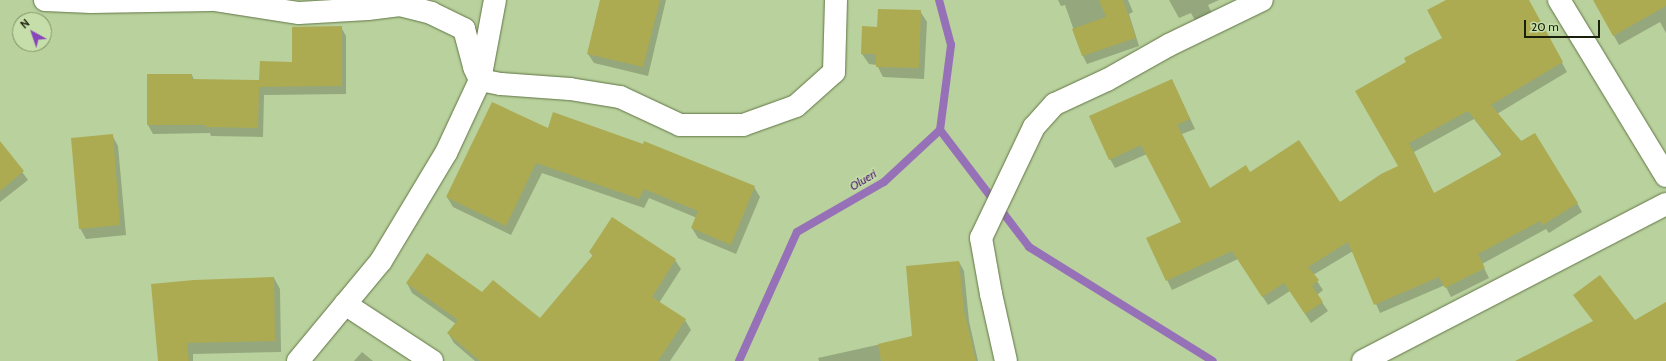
<!DOCTYPE html>
<style>
body{margin:0}
#map{position:relative;width:1666px;height:361px;overflow:hidden;background:#b9d19d;font-family:Cabin,sans-serif}
div>[style]{position:absolute}
[style*='--x']{left:calc(var(--x)*1px);top:calc(var(--y)*1px);width:calc(var(--w)*1px);rotate:calc(var(--a)*1deg)}
.shadow>*{inset:0;background:#0003}
.stream>*{height:8px;margin:-4px;padding:0 4px;transform-origin:4px;border-radius:4px;background:#9771b8}
.building>*{inset:0;background:#adab52}
.roads{filter:drop-shadow(0 0 1px #617646) drop-shadow(0 0 1px #617646)}
.minor>*{height:22px;margin:-11px;padding:0 11px;transform-origin:11px;border-radius:11px;background:#fff}
span{translate:-50% -50%;white-space:nowrap;text-align:center;line-height:1.15;-webkit-text-stroke:3px #c6dea9;paint-order:stroke}
.water-label{font-size:12px;color:#4d1970;font-style:italic}
.north{position:absolute;left:12px;top:12px;width:40px;height:40px;box-sizing:border-box;background:#c6dea9;border:1px solid #81926b;border-radius:50%;rotate:320deg;font-size:11px;font-weight:700;line-height:16px;text-align:center;color:#19210d}
.north::after{content:'';display:block;margin:auto;width:14px;height:18px;background:#8946ba;clip-path:polygon(50% 0,100% 100%,50% 72%,0 100%)}
.scale{position:absolute;left:1524px;top:20px;width:76px;height:18px;box-sizing:border-box;border:2px solid #19210d;border-top:0;padding-left:5px;font-size:12px;line-height:14px;white-space:nowrap;color:#19210d;-webkit-text-stroke:3px #c6dea9;paint-order:stroke}
</style>
<div id="map">
<div class="shadow">
<div style="clip-path:polygon(601px 0,666px 0,648px 76px,594px 63px,588px 54px)"></div>
<div style="clip-path:polygon(1058px 0,1128px 0,1133px 12px,1129px 14px,1139px 46px,1087px 64px,1083px 56px,1065px 5px,1061px 6px)"></div>
<div style="clip-path:polygon(1169px 0,1219px 0,1208px 5px,1213px 16px,1197px 24px,1191px 13px,1179px 18px)"></div>
<div style="clip-path:polygon(evenodd,1448px 0,1513px 0,1546px 34px,1567px 72px,1497px 114px,1577px 203px,1582px 212px,1549px 233px,1546px 229px,1482px 264px,1489px 278px,1451px 297px,1445px 285px,1380px 313px,1353px 251px,1313px 275px,1323px 290px,1317px 295px,1328px 311px,1311px 323px,1290px 291px,1268px 305px,1238px 259px,1172px 290px,1147px 239px,1182px 222px,1147px 154px,1115px 168px,1110px 159px,1172px 80px,1195px 129px,1182px 134px,1210px 189px,1250px 174px,1339px 204px,1399px 166px,1407px 62px,1444px 38px,1448px 0,1474px 119px,1502px 155px,1434px 194px,1414px 152px,1474px 119px)"></div>
<div style="clip-path:polygon(1594px 0,1666px 0,1666px 33px,1660px 22px,1619px 45px)"></div>
<div style="clip-path:polygon(920px 11px,927px 22px,924px 79px,883px 77px,877px 65px,869px 64px,862px 54px,878px 28px)"></div>
<div style="clip-path:polygon(341px 27px,346px 36px,346px 94px,264px 95px,263px 137px,211px 136px,210px 133px,153px 134px,148px 125px,192px 75px,194px 80px,260px 81px,293px 63px)"></div>
<div style="clip-path:polygon(549px 130px,754px 187px,760px 197px,736px 254px,698px 238px,692px 228px,697px 218px,649px 198px,644px 208px,542px 173px,511px 235px,453px 207px,447px 197px)"></div>
<div style="clip-path:polygon(112px 135px,118px 146px,126px 235px,86px 239px,80px 228px)"></div>
<div style="clip-path:polygon(0 142px,28px 180px,0 202px)"></div>
<div style="clip-path:polygon(590px 252px,675px 260px,681px 269px,659px 303px,685px 320px,691px 330px,670px 361px,475px 361px,454px 343px,448px 333px,456px 324px,412px 293px,407px 283px,482px 294px,540px 320px,593px 257px)"></div>
<div style="clip-path:polygon(959px 262px,964px 271px,969px 321px,978px 361px,819px 361px,818px 358px,913px 337px)"></div>
<div style="clip-path:polygon(274px 278px,280px 289px,281px 352px,193px 354px,193px 361px,159px 361px)"></div>
<div style="clip-path:polygon(362px 352px,373px 361px,354px 361px)"></div>
</div>
<div class="stream">
<div style="--x:940;--y:130;--w:147;--a:52.7"></div>
<div style="--x:1029;--y:247;--w:216;--a:31.8"></div>
<div style="--x:739;--y:361;--w:141;--a:-65.8"></div>
<div style="--x:797;--y:232;--w:100;--a:-29.9"></div>
<div style="--x:884;--y:182;--w:76;--a:-42.9"></div>
<div style="--x:940;--y:130;--w:86;--a:-82.6"></div>
<div style="--x:951;--y:45;--w:47;--a:-104.9"></div>
</div>
<div class="building">
<div style="clip-path:polygon(600px 0,660px 0,643px 67px,587px 54px)"></div>
<div style="clip-path:polygon(1099px 0,1123px 0,1136px 38px,1082px 56px,1072px 29px,1106px 17px)"></div>
<div style="clip-path:polygon(evenodd,1446px 0,1529px 0,1563px 62px,1491px 105px,1521px 141px,1535px 133px,1578px 203px,1543px 225px,1540px 221px,1478px 254px,1485px 268px,1445px 288px,1439px 277px,1374px 305px,1348px 242px,1308px 267px,1319px 280px,1312px 286px,1323px 302px,1305px 314px,1284px 283px,1262px 297px,1232px 251px,1166px 281px,1146px 238px,1181px 222px,1141px 145px,1109px 160px,1089px 116px,1172px 79px,1190px 119px,1177px 125px,1210px 188px,1246px 165px,1250px 172px,1299px 140px,1340px 202px,1381px 174px,1398px 166px,1355px 91px,1406px 62px,1404px 58px,1442px 38px,1427px 10px,1446px 0,1468px 111px,1502px 153px,1500px 156px,1434px 193px,1409px 143px,1468px 111px)"></div>
<div style="clip-path:polygon(1593px 0,1666px 0,1666px 6px,1613px 36px)"></div>
<div style="clip-path:polygon(878px 9px,921px 10px,919px 68px,876px 67px,876px 54px,861px 54px,862px 26px,877px 27px)"></div>
<div style="clip-path:polygon(342px 26px,342px 86px,259px 87px,258px 128px,205px 127px,205px 125px,147px 125px,147px 74px,192px 74px,192px 79px,259px 80px,260px 61px,292px 62px,292px 27px)"></div>
<div style="clip-path:polygon(492px 102px,548px 128px,553px 112px,643px 144px,644px 141px,755px 186px,731px 245px,691px 228px,698px 211px,644px 189px,639px 199px,536px 163px,506px 226px,446px 197px)"></div>
<div style="clip-path:polygon(113px 134px,120px 225px,79px 229px,71px 138px)"></div>
<div style="clip-path:polygon(0 141px,24px 171px,0 191px)"></div>
<div style="clip-path:polygon(612px 217px,676px 259px,652px 297px,686px 319px,658px 361px,480px 361px,447px 333px,458px 320px,406px 283px,427px 253px,482px 292px,493px 280px,540px 318px,593px 255px,589px 252px)"></div>
<div style="clip-path:polygon(959px 261px,964px 311px,976px 361px,881px 361px,878px 344px,912px 336px,906px 266px)"></div>
<div style="clip-path:polygon(1600px 275px,1635px 320px,1666px 302px,1666px 361px,1515px 361px,1593px 321px,1573px 295px)"></div>
<div style="clip-path:polygon(274px 277px,275px 341px,187px 343px,189px 361px,158px 361px,151px 284px,194px 280px)"></div>
</div>
<div class="roads">
<div class="minor">
<div style="--x:45;--y:0;--w:46;--a:2.5"></div>
<div style="--x:91;--y:2;--w:120;--a:-1"></div>
<div style="--x:214;--y:0;--w:86;--a:8.7"></div>
<div style="--x:299;--y:13;--w:69;--a:-3.3"></div>
<div style="--x:368;--y:9;--w:32;--a:-7"></div>
<div style="--x:400;--y:5;--w:32;--a:14"></div>
<div style="--x:431;--y:13;--w:37;--a:26"></div>
<div style="--x:464;--y:29;--w:39;--a:75"></div>
<div style="--x:474;--y:67;--w:14;--a:65"></div>
<div style="--x:480;--y:80;--w:81;--a:-79.4"></div>
<div style="--x:1559;--y:0;--w:206;--a:58.7"></div>
<div style="--x:345;--y:304;--w:104;--a:33.2"></div>
<div style="--x:298;--y:361;--w:130;--a:-50.3"></div>
<div style="--x:381;--y:261;--w:126;--a:-59"></div>
<div style="--x:446;--y:153;--w:81;--a:-65"></div>
<div style="--x:480;--y:80;--w:21;--a:11"></div>
<div style="--x:501;--y:84;--w:69;--a:4.1"></div>
<div style="--x:570;--y:89;--w:51;--a:9.1"></div>
<div style="--x:620;--y:97;--w:66;--a:25"></div>
<div style="--x:680;--y:125;--w:63;--a:0"></div>
<div style="--x:743;--y:125;--w:56;--a:-19.7"></div>
<div style="--x:796;--y:106;--w:51;--a:-41.8"></div>
<div style="--x:834;--y:72;--w:72;--a:-88.4"></div>
<div style="--x:1006;--y:361;--w:69;--a:-102.6"></div>
<div style="--x:991;--y:294;--w:57;--a:-100.1"></div>
<div style="--x:981;--y:238;--w:123;--a:-64.5"></div>
<div style="--x:1034;--y:127;--w:31;--a:-48"></div>
<div style="--x:1055;--y:104;--w:57;--a:-24.8"></div>
<div style="--x:1107;--y:80;--w:71;--a:-29.4"></div>
<div style="--x:1169;--y:45;--w:103;--a:-25.8"></div>
<div style="--x:1363;--y:361;--w:341;--a:-27.4"></div>
</div>
</div>
<div class="water-label">
<span style="left:863px;top:180px;rotate:-31deg">Olueri</span>
</div>
<div class="north">N</div>
<div class="scale">20 m</div>
</div>
